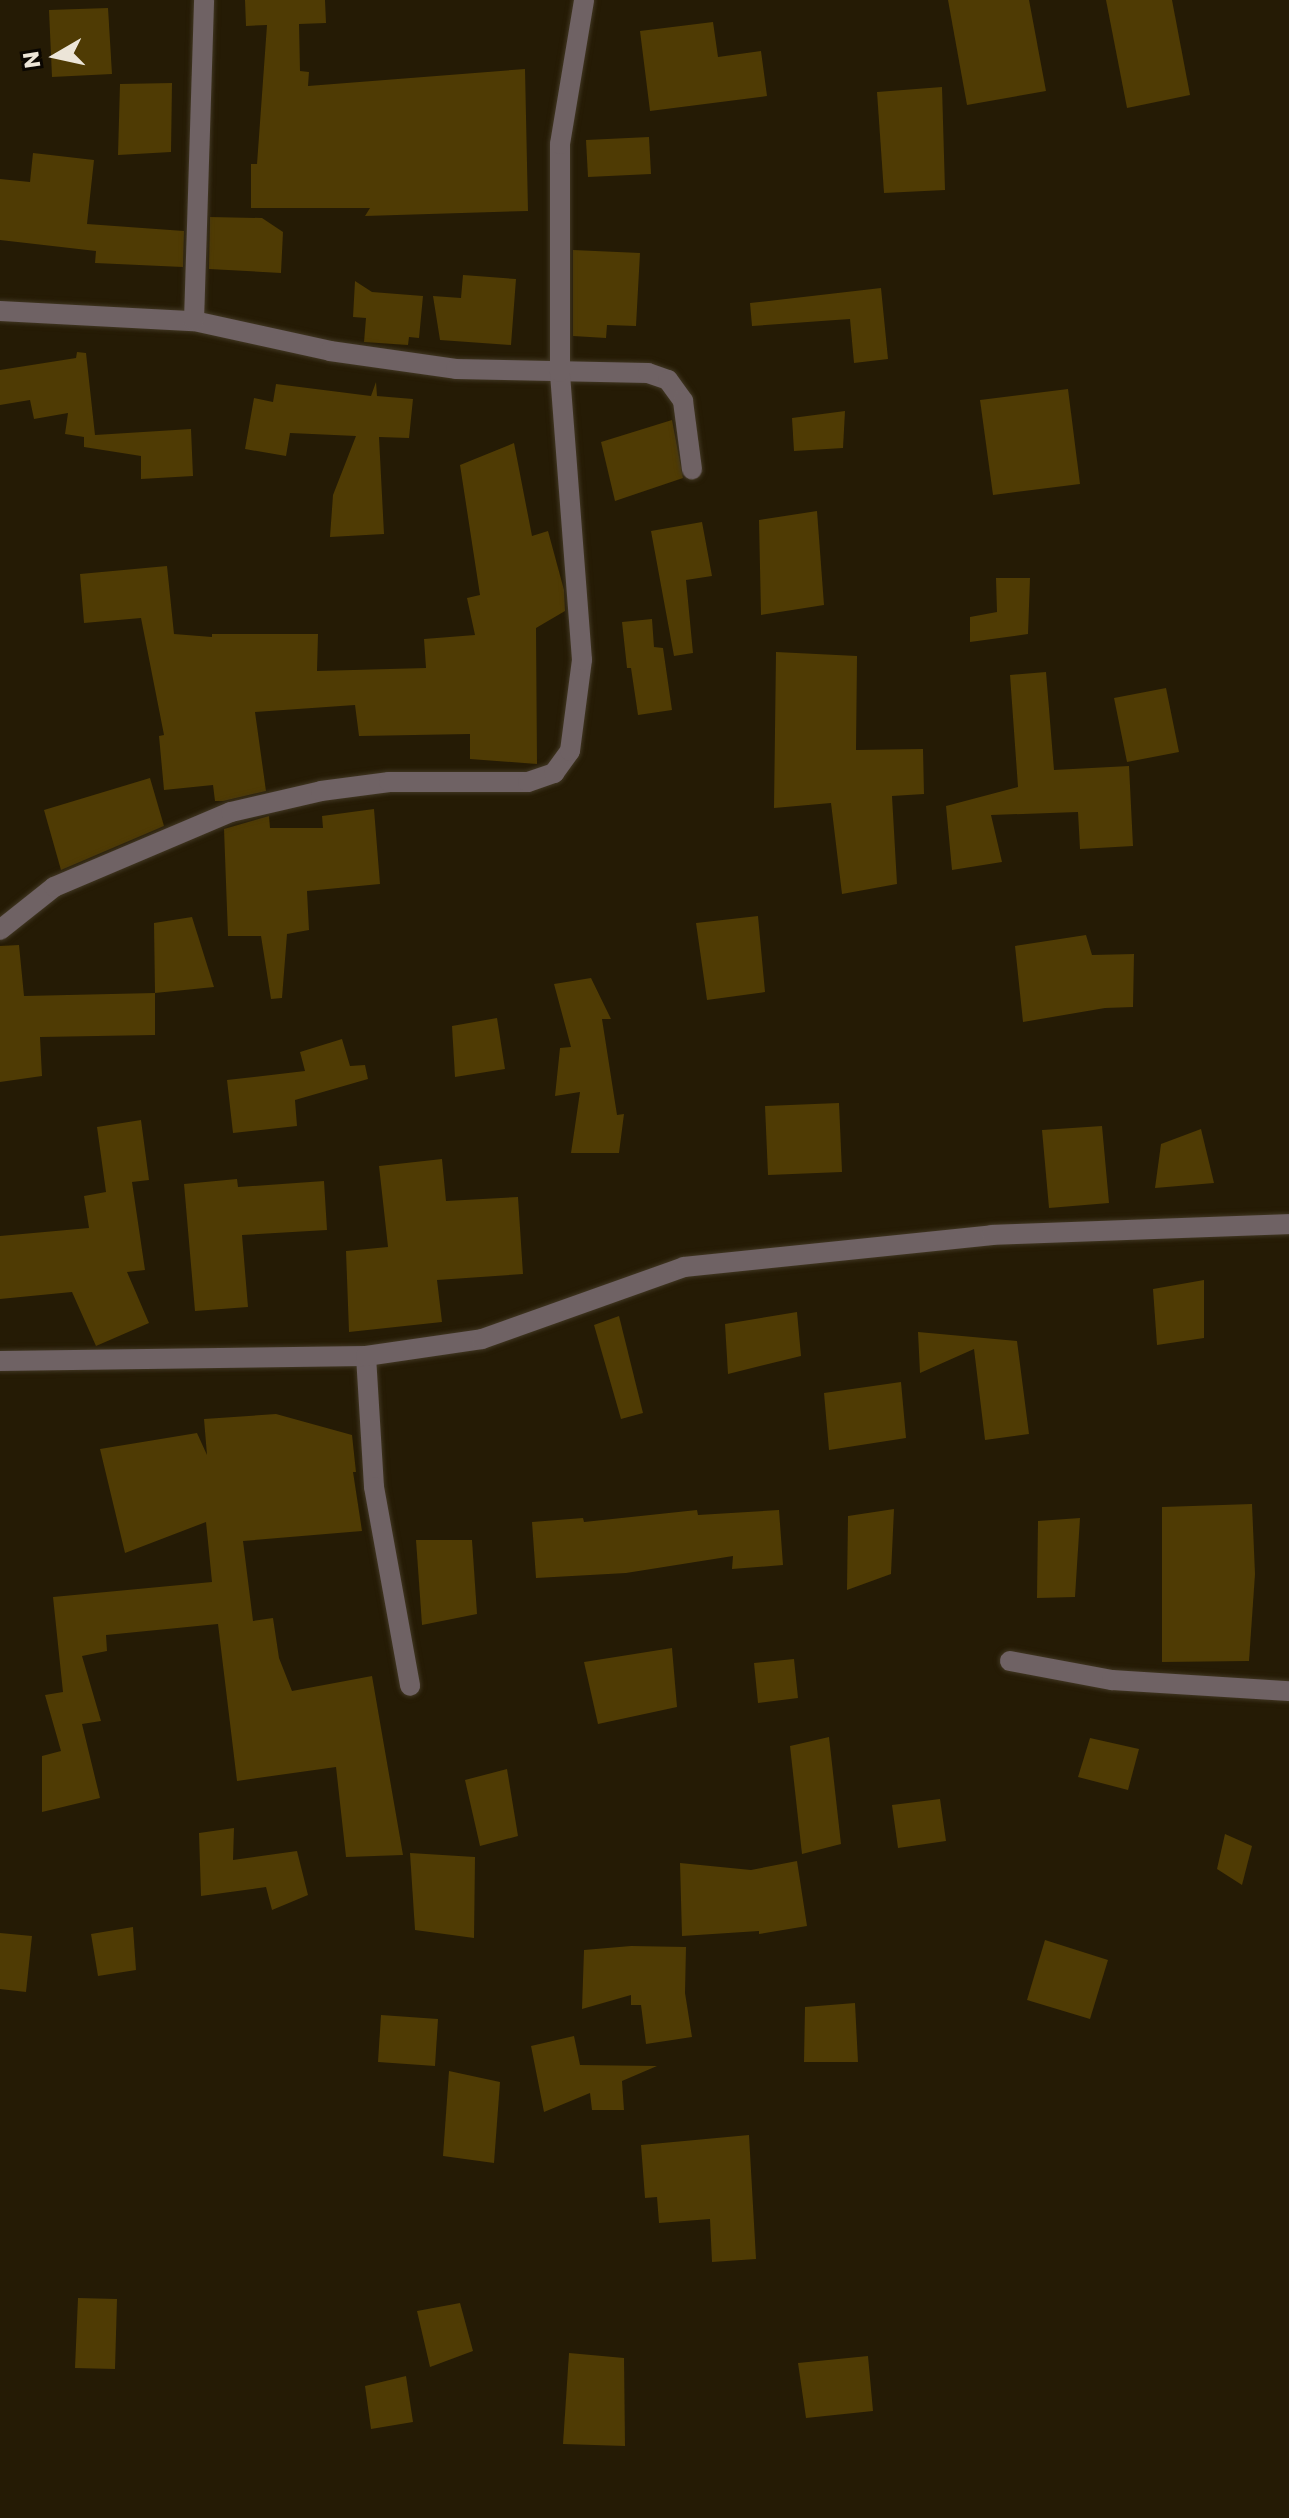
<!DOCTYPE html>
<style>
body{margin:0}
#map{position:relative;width:1289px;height:2518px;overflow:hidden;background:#251b05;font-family:Poppins,sans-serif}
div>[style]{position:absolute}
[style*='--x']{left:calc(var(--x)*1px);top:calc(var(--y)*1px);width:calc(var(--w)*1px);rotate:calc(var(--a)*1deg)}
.building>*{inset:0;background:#4f3b04}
.roads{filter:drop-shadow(0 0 2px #413723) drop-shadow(0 0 2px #413723)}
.minor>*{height:20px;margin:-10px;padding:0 10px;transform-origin:10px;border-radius:10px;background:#6f6264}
span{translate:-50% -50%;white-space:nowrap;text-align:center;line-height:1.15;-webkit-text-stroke:6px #0a0601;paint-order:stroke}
.north{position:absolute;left:16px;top:16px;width:80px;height:80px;-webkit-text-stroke:6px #0a0601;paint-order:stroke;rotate:261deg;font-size:22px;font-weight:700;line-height:32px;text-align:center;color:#ece5d8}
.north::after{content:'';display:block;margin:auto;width:28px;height:36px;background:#ece5d8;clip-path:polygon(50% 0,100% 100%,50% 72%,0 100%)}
</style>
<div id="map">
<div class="building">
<div style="clip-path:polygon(245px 0,325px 0,326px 23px,299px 24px,300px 71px,309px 72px,308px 86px,525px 69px,528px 211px,365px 216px,370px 208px,251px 208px,251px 164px,257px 164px,267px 25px,246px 26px)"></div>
<div style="clip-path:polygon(948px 0,1029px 0,1046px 91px,967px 105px)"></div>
<div style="clip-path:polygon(1106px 0,1172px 0,1190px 95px,1127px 108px)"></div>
<div style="clip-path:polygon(108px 8px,112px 74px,52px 77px,49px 10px)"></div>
<div style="clip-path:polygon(713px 22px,718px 57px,761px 51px,767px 96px,650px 111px,640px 31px)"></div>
<div style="clip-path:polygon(172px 83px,171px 152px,118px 155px,120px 84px)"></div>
<div style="clip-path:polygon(942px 87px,945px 190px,884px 193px,877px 92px)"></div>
<div style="clip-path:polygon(649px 137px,651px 174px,588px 177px,586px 140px)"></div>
<div style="clip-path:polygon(33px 153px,94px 160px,87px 224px,184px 231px,183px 267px,95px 263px,96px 251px,0 240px,0 179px,30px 182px)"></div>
<div style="clip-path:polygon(210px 217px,262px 218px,283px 232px,281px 273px,209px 269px)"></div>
<div style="clip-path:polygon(573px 250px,640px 253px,636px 326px,607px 325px,606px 338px,573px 336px)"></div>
<div style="clip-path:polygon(463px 275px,516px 279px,511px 345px,440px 340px,433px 296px,461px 298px)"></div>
<div style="clip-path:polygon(355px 281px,372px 292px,423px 296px,419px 338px,409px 337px,408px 345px,364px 342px,366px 318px,353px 317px)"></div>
<div style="clip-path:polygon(881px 288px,888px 359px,854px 363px,850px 319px,752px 326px,750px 303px)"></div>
<div style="clip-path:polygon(77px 352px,86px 353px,95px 435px,191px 429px,193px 476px,141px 479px,141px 456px,84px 447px,84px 437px,65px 434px,68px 413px,34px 419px,30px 400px,0 405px,0 370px,76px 358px)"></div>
<div style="clip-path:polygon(376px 382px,377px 396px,413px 399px,409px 438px,379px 437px,384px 534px,330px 537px,333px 495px,356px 436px,290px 433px,286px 456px,245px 449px,254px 398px,273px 402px,276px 384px,371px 396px)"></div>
<div style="clip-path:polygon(1068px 389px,1080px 484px,993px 495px,980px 400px)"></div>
<div style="clip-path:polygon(845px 411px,843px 448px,794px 451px,792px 418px)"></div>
<div style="clip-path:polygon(672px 420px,683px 478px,615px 501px,601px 442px)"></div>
<div style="clip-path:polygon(514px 443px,532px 536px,548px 531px,564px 590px,565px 611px,536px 628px,537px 764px,470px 759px,470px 734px,359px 736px,355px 705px,255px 712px,266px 791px,223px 801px,215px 801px,213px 785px,164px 790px,159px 736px,164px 735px,141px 618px,84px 623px,80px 574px,167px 566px,174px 634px,212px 637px,212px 634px,318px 634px,317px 671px,426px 668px,424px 639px,475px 635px,467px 598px,480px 595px,460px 465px)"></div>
<div style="clip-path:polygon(817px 511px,824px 605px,761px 615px,759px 520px)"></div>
<div style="clip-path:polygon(702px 522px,712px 576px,686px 580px,693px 653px,674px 656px,651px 531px)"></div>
<div style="clip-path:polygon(996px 578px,1030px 578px,1028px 634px,970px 642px,970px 617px,997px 612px)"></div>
<div style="clip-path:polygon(652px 619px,654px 647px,663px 648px,672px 710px,638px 715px,631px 668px,627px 668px,622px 622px)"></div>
<div style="clip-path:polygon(776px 652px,857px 656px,856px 750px,923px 749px,924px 794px,892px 796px,897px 884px,842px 894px,831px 803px,774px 808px)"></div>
<div style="clip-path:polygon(1046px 672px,1054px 770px,1129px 766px,1133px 846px,1080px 849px,1078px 812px,991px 815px,1002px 862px,952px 870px,946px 806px,1018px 787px,1010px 675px)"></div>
<div style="clip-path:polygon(1166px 688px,1179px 752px,1127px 762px,1114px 698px)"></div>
<div style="clip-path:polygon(150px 778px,164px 826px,61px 870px,44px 810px)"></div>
<div style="clip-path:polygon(374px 809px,380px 884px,307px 891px,309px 930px,287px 934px,282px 998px,271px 999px,261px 936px,228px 936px,224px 829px,269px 816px,270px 828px,323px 828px,322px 816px)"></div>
<div style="clip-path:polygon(758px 916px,765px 992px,707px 1000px,696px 923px)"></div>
<div style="clip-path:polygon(192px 917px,214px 987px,155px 993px,154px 923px)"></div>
<div style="clip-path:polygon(1086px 935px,1092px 955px,1134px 954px,1133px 1007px,1105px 1008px,1023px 1022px,1015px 946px)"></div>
<div style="clip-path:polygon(19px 945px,24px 996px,155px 993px,155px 1035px,40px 1037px,42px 1076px,0 1082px,0 946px)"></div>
<div style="clip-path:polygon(591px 978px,611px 1019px,602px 1019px,617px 1115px,624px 1114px,619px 1153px,571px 1153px,580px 1092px,555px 1096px,560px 1048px,571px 1047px,554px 984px)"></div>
<div style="clip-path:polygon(497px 1018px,505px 1069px,455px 1077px,452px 1026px)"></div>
<div style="clip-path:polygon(342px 1039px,350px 1066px,365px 1065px,368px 1079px,295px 1100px,297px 1126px,233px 1133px,227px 1080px,305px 1071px,300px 1052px)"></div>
<div style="clip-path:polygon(839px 1103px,842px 1172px,768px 1175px,765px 1106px)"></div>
<div style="clip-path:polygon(141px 1120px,149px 1180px,132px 1182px,145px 1270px,127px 1272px,149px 1323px,96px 1346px,72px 1292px,0 1299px,0 1236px,89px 1228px,84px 1196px,106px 1192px,97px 1127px)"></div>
<div style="clip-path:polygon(1102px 1126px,1109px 1203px,1049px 1208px,1042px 1130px)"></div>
<div style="clip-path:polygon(1201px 1129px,1214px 1183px,1155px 1188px,1161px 1144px)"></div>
<div style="clip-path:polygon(442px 1159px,446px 1201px,518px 1197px,523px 1274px,437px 1280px,442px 1322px,349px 1332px,346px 1251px,388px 1247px,379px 1166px)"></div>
<div style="clip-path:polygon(237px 1179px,238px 1187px,324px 1181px,327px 1230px,242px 1235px,248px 1307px,195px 1311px,184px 1184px)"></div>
<div style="clip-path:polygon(1204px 1280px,1204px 1338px,1157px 1345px,1153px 1289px)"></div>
<div style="clip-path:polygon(797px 1312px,801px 1356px,728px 1374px,725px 1324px)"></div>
<div style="clip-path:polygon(619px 1316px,643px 1413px,621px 1419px,594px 1325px)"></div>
<div style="clip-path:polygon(918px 1332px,1017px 1341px,1029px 1434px,985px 1440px,974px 1349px,920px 1373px)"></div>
<div style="clip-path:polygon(901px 1382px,906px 1438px,829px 1450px,824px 1393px)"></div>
<div style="clip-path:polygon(276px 1414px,352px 1435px,356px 1472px,353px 1472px,362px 1531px,243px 1541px,253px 1621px,273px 1618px,279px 1658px,292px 1691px,372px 1676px,403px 1855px,346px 1857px,336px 1767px,237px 1781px,218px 1624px,106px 1635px,107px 1651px,82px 1656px,101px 1721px,82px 1724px,100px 1798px,42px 1812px,42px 1756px,61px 1751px,45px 1695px,63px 1692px,53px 1597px,212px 1582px,206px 1522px,125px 1553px,100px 1449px,197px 1433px,207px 1455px,204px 1419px)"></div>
<div style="clip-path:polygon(1252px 1504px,1255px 1574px,1249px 1661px,1162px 1662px,1162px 1507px)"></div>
<div style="clip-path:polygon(894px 1509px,891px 1574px,847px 1590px,848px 1516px)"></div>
<div style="clip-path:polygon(697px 1510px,698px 1515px,779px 1510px,783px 1565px,732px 1569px,733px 1556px,626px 1573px,536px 1578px,532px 1522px,583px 1518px,584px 1522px)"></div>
<div style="clip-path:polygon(1080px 1518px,1075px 1597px,1037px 1598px,1038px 1521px)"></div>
<div style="clip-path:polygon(416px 1540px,472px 1540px,477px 1614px,422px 1625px)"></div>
<div style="clip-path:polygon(672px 1648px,677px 1707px,598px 1724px,584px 1662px)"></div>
<div style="clip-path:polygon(794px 1659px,798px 1698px,758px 1703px,754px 1663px)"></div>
<div style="clip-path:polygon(829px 1737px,841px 1844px,802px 1854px,790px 1746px)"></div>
<div style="clip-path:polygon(1090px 1738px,1139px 1749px,1128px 1790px,1078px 1777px)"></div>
<div style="clip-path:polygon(507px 1769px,518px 1836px,480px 1846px,465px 1780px)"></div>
<div style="clip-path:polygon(940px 1799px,946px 1841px,898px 1848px,892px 1805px)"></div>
<div style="clip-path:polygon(234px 1828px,233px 1860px,297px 1851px,308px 1895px,272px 1910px,266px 1887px,201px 1896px,199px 1833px)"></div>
<div style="clip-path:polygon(1225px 1834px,1252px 1846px,1242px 1885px,1217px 1869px)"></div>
<div style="clip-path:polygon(410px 1853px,475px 1857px,474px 1938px,415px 1930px)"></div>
<div style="clip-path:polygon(797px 1861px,807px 1926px,759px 1934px,759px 1931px,682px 1936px,680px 1863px,751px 1870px)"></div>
<div style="clip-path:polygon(133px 1927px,136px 1970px,98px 1976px,91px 1934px)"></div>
<div style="clip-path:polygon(0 1933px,32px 1936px,26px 1992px,0 1989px)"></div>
<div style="clip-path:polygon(1045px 1940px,1108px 1960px,1090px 2019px,1027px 2000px)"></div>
<div style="clip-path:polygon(631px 1946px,686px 1947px,685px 1993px,692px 2037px,646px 2044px,641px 2005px,631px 2005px,631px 1995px,582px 2009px,584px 1950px)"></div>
<div style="clip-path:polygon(855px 2003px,858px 2062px,804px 2062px,805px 2007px)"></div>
<div style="clip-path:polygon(381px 2015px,438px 2019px,435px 2066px,378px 2062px)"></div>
<div style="clip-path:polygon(574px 2036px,580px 2065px,657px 2066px,622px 2081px,624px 2110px,592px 2110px,590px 2093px,544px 2112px,531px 2046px)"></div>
<div style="clip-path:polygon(449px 2071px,500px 2082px,494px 2163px,443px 2156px)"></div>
<div style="clip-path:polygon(749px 2135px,756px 2259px,712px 2262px,710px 2219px,659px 2223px,657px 2197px,645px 2198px,641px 2145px)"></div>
<div style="clip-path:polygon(78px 2298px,117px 2299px,115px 2369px,75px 2368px)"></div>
<div style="clip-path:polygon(460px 2303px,473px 2351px,430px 2367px,417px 2311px)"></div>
<div style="clip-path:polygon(569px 2353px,624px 2358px,625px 2446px,563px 2444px)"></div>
<div style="clip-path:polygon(868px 2356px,873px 2411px,806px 2418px,798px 2363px)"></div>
<div style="clip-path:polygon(406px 2376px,413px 2422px,371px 2429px,365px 2386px)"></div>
</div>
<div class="roads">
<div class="minor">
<div style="--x:0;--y:311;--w:194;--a:3"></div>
<div style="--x:194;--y:321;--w:139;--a:12.4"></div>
<div style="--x:330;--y:351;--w:127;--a:8.1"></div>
<div style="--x:456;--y:369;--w:192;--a:1.2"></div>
<div style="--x:648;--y:373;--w:21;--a:19"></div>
<div style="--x:668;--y:380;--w:26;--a:54"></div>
<div style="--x:683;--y:401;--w:69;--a:82.5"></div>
<div style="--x:194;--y:321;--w:321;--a:-88.2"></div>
<div style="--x:0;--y:930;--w:69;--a:-38.5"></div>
<div style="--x:54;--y:887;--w:192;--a:-23"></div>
<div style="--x:231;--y:812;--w:92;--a:-13.1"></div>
<div style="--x:321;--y:791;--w:69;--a:-7.5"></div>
<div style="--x:389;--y:782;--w:139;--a:0"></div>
<div style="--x:528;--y:782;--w:28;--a:-19"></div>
<div style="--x:554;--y:773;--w:27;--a:-54"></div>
<div style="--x:570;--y:751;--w:92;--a:-82.5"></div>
<div style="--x:582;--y:660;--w:289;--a:-94.4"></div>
<div style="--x:560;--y:372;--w:228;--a:-90"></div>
<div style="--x:560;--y:144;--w:146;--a:-80.5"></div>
<div style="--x:366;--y:1356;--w:131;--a:86.5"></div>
<div style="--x:374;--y:1487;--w:202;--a:79.7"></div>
<div style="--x:0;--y:1361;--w:366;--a:-0.8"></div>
<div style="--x:366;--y:1356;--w:117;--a:-8.3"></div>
<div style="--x:482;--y:1339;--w:214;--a:-19.6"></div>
<div style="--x:684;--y:1267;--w:310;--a:-5.9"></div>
<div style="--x:992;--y:1235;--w:297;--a:-2.1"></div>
<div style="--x:1010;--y:1661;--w:104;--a:10.6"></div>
<div style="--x:1112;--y:1680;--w:177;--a:3.6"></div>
</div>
</div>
<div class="north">N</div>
</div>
